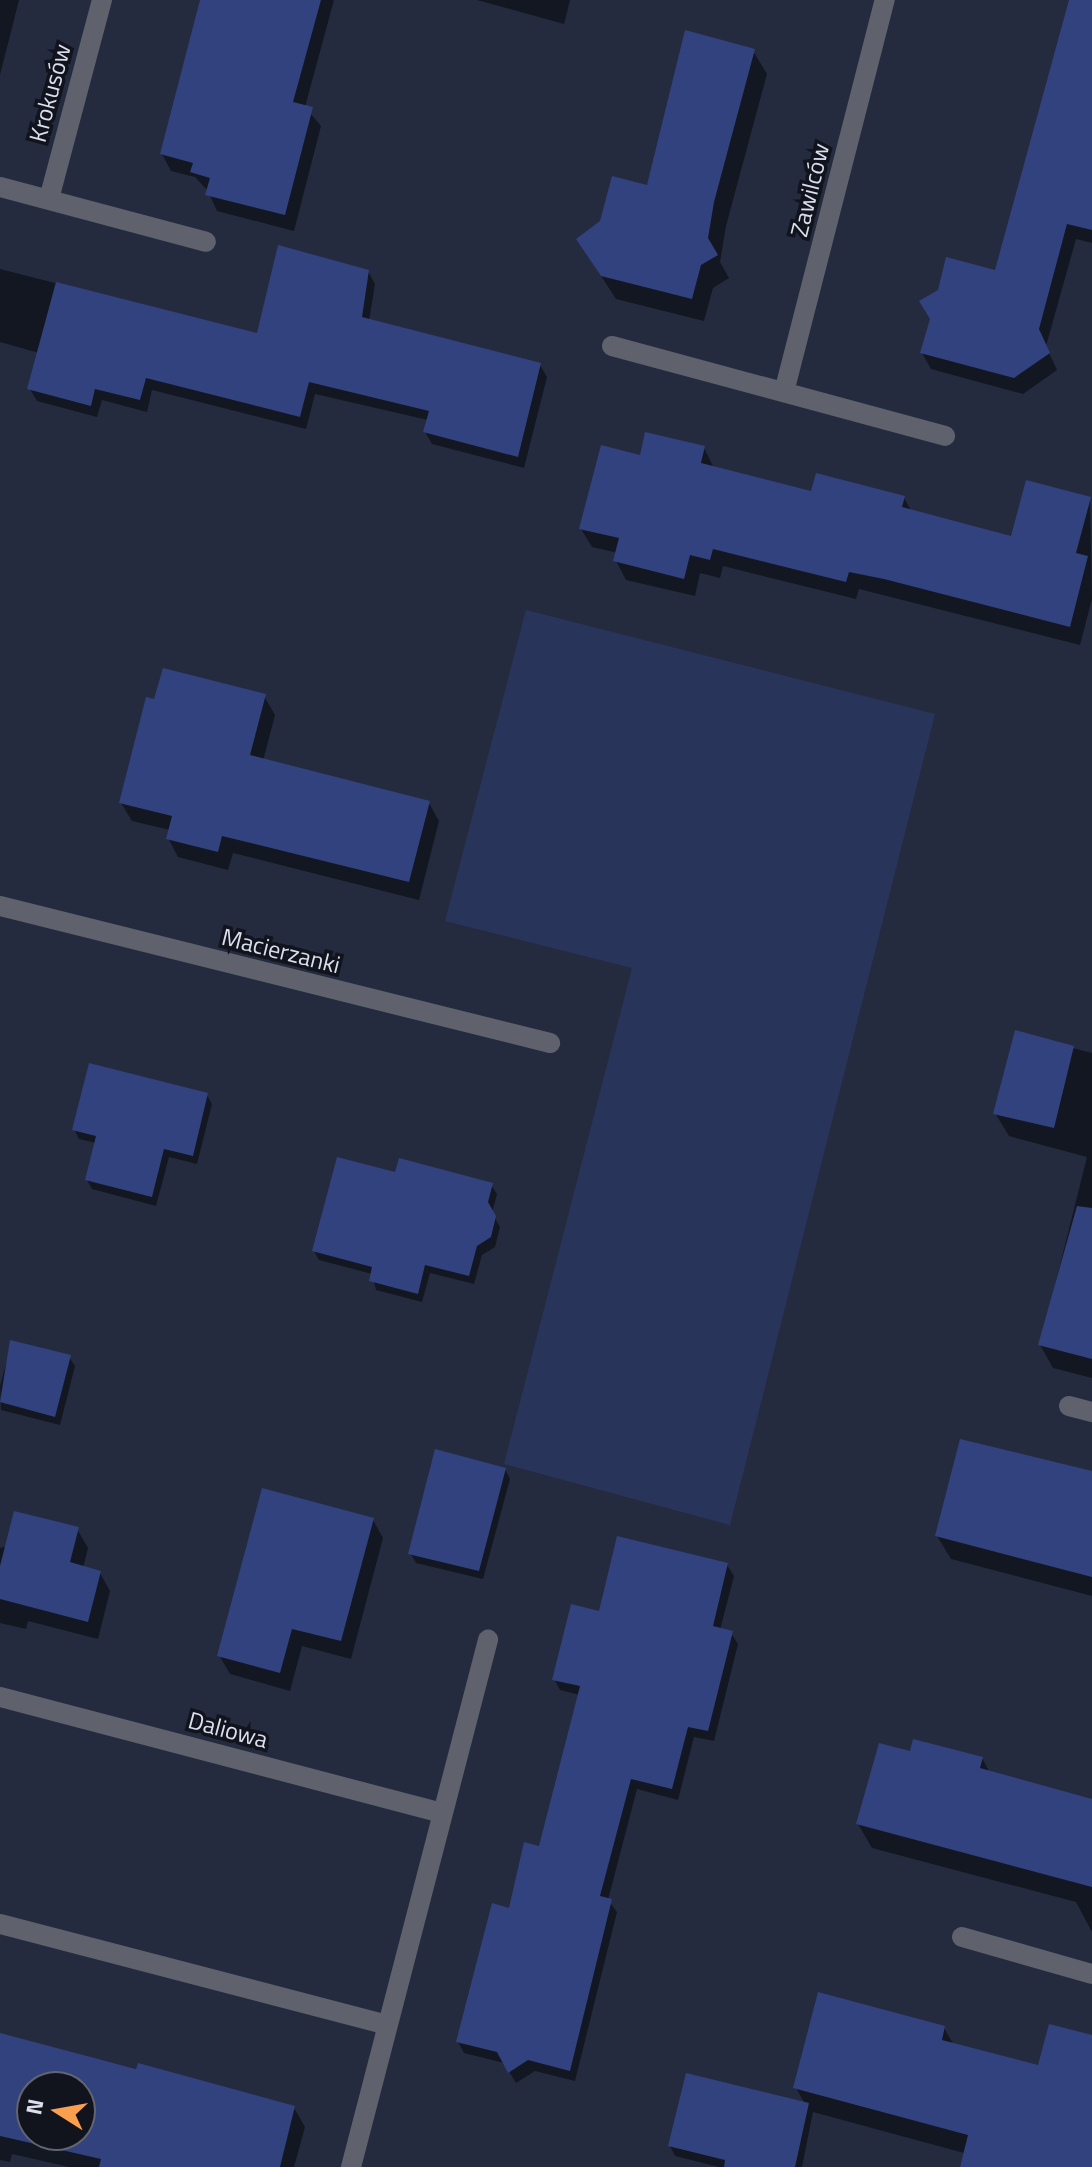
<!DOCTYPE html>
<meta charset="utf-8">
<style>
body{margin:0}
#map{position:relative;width:1092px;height:2167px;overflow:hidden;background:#242b3f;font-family:"Titillium Web",sans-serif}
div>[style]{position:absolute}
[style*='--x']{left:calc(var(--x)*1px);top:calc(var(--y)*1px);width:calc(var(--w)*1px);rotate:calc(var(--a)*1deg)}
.green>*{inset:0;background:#29345a}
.shadow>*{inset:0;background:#0007}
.building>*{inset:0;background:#32427e}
.minor>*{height:20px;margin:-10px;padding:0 10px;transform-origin:10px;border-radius:10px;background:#5f626d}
span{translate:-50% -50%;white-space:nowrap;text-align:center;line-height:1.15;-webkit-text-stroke:7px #11141d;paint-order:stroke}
.street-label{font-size:24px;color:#dbdfed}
.north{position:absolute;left:16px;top:2071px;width:80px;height:80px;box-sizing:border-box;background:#11141d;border:2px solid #626570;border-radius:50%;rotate:281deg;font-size:22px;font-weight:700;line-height:32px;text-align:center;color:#dbdfed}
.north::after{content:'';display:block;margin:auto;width:28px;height:36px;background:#fa9f4e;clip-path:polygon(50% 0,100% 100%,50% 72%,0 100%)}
</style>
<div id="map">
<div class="green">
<div style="clip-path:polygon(526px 610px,935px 714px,730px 1525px,504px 1464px,632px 968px,445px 921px)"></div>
</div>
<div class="shadow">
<div style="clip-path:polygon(0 0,19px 0,0 75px)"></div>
<div style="clip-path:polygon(202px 0,334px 0,305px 107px,321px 126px,294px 231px,217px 211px,208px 191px,195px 177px,171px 171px,162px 154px)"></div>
<div style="clip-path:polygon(477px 0,570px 0,564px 24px)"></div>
<div style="clip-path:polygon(1070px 0,1092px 0,1092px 243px,1076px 239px,1046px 346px,1057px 370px,1023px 394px,931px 369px,922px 353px,996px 273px)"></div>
<div style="clip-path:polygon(753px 51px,767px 74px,726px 226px,720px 262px,729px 278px,713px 288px,704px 321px,616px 299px,592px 262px)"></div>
<div style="clip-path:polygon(0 269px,259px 335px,368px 271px,375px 284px,369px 321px,540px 365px,547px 377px,524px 468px,432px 444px,425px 432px,428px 420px,315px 394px,306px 429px,152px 390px,147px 412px,102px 400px,97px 417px,37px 401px,30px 389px,39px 353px,0 342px)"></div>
<div style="clip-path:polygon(704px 448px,714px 468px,812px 493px,904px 498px,912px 512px,1012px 539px,1090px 499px,1092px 599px,1080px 645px,859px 589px,856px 599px,723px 566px,720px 578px,700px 573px,695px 596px,626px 580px,616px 561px,618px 553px,592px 547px,581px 529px,641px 457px)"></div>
<div style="clip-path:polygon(264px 696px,275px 715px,263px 761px,429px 803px,439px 821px,419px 900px,233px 853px,228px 870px,178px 857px,168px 838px,170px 830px,132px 821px,121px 803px)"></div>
<div style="clip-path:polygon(1016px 1033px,1092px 1053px,1092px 1378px,1053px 1368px,1040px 1345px,1087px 1157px,1009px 1136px,995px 1113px)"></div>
<div style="clip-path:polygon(207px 1095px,212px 1104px,197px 1164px,169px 1157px,156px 1206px,92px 1189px,87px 1180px,96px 1143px,79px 1139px,74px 1129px)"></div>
<div style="clip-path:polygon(397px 1175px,491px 1185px,497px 1194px,492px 1213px,500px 1227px,495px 1247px,482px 1255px,474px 1284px,430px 1273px,422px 1302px,376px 1290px,372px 1274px,319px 1260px,314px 1251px)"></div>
<div style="clip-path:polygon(12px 1342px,69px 1357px,75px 1366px,60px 1425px,1px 1410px,0 1386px)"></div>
<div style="clip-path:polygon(505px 1469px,510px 1479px,483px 1579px,416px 1563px,410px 1553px)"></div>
<div style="clip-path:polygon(1092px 1480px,1092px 1596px,951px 1559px,937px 1536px)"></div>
<div style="clip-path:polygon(373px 1520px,383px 1538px,351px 1659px,302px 1646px,290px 1691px,230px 1674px,219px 1655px)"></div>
<div style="clip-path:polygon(77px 1529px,88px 1548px,83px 1568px,100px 1573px,110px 1591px,98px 1639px,28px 1621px,26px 1629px,0 1623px,0 1548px)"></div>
<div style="clip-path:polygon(727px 1565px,734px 1576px,720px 1630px,731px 1633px,738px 1644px,714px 1741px,694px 1737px,678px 1800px,637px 1789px,608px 1900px,617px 1912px,575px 2081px,535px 2071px,516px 2083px,504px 2063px,464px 2053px,458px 2042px,541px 1848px,580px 1695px,560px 1690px,554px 1679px,600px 1614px)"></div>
<div style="clip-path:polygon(911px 1754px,982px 1758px,990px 1773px,1092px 1828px,1092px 1932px,1076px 1902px,872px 1848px,858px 1824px)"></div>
<div style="clip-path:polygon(944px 2028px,954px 2045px,1039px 2068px,1092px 2037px,1092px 2167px,960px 2167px,964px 2153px,813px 2112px,802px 2167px,719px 2167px,675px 2156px,670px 2146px,805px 2104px,796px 2088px)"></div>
<div style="clip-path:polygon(evenodd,0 2035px,294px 2108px,305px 2127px,294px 2167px,69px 2167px,12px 2154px,10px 2162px,0 2160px,0 2035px,32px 2087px,80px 2087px,80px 2135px,32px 2135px,32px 2087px)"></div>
</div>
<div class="building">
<div style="clip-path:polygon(200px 0,321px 0,293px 102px,313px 107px,285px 215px,205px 195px,210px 178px,190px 172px,193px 163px,160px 154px)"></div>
<div style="clip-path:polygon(1069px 0,1092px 0,1092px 230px,1067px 224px,1039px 329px,1050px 353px,1014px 378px,920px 353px,930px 319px,919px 301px,938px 290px,946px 257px,995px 270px)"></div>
<div style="clip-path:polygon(685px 30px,755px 49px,714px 202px,708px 238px,718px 255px,701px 265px,692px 299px,601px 276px,576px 239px,600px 221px,612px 176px,647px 185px)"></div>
<div style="clip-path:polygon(278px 245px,369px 270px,362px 317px,541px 363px,518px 457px,423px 432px,429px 411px,309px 382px,300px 417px,146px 378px,140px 400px,95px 389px,91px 406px,27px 389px,56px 282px,257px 333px)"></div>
<div style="clip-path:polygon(645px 432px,705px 446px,701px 463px,811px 491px,816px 473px,905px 496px,902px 507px,1011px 536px,1026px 480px,1091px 497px,1076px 553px,1088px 556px,1070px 627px,884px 579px,849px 572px,846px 582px,713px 549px,710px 560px,690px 555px,684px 579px,613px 561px,619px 538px,579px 529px,601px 445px,640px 455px)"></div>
<div style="clip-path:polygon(163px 668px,266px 694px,250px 755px,430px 801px,409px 882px,222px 836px,218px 852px,166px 839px,172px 816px,119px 803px,146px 697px,154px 699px)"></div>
<div style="clip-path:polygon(1015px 1030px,1074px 1046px,1054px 1128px,993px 1114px)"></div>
<div style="clip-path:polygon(89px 1063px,208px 1093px,193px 1156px,164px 1149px,152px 1197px,85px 1180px,96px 1136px,72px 1130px)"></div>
<div style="clip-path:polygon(337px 1157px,395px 1172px,399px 1158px,493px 1183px,488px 1202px,496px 1216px,491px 1237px,477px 1246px,469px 1276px,425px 1265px,418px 1294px,369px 1281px,372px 1267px,312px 1251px)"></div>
<div style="clip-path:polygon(1077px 1206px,1092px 1208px,1092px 1359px,1038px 1345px)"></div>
<div style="clip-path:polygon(10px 1340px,71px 1355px,55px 1417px,0 1402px)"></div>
<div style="clip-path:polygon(960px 1439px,1092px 1471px,1092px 1577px,935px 1536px)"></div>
<div style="clip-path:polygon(435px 1449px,506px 1468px,479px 1571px,408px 1554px)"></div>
<div style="clip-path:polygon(262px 1488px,374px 1518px,341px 1641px,292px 1629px,280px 1673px,217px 1656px)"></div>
<div style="clip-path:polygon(14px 1511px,79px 1527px,70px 1562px,101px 1571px,88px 1622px,0 1599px,0 1566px)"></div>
<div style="clip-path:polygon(617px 1536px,728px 1563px,713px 1626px,733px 1631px,708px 1731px,688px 1727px,672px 1789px,631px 1779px,600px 1896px,612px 1899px,570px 2071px,528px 2060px,508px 2073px,497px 2052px,456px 2042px,492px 1903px,509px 1908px,524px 1842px,539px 1846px,580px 1686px,552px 1680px,571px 1604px,599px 1611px)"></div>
<div style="clip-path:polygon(913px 1739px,983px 1757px,980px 1768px,1092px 1799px,1092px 1887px,856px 1824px,879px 1743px,910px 1751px)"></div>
<div style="clip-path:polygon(818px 1992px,945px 2026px,942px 2040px,1038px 2065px,1049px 2024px,1092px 2035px,1092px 2167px,960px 2167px,968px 2135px,793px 2088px)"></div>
<div style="clip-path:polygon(evenodd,0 2033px,136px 2069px,138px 2063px,295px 2106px,280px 2167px,99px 2167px,101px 2159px,0 2136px,0 2033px,32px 2087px,80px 2087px,80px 2135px,32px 2135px,32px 2087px)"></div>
<div style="clip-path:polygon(686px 2073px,809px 2103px,795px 2167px,724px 2167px,725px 2160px,668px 2146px)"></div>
</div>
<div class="minor">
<div style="--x:0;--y:187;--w:213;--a:14.9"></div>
<div style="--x:49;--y:199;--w:206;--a:-75.1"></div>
<div style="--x:612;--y:346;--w:345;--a:15.1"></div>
<div style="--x:784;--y:392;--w:405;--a:-75.6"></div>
<div style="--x:0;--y:906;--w:567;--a:13.99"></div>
<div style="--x:1069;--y:1406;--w:24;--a:15"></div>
<div style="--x:0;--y:1697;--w:457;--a:14.7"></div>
<div style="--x:0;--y:1924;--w:400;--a:14.6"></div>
<div style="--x:962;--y:1937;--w:135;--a:15.9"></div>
<div style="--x:351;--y:2167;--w:545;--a:-75.43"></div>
</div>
<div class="street-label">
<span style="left:50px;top:93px;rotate:-75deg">Krokusów</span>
<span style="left:810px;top:190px;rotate:-76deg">Zawilców</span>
<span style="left:281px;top:951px;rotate:14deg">Macierzanki</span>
<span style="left:228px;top:1730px;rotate:15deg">Daliowa</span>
</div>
<div class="north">N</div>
</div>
